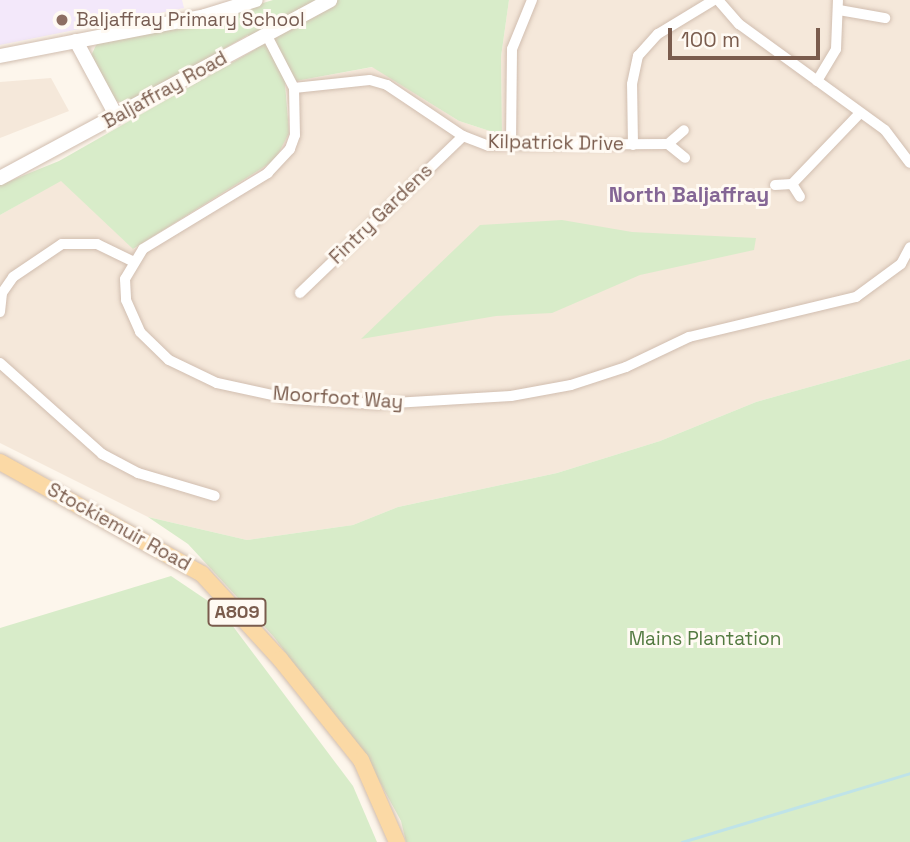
<!DOCTYPE html>
<style>
body{margin:0}
#map{position:relative;width:910px;height:842px;overflow:hidden;background:#fdf6ec;font-family:"Space Grotesk",sans-serif}
div>[style]{position:absolute}
[style*='--x']{left:calc(var(--x)*1px);top:calc(var(--y)*1px);width:calc(var(--w)*1px);rotate:calc(var(--a)*1deg)}
.residential>*{inset:0;background:#f5e8da}
.education>*{inset:0;background:#f3e8fa}
.green>*{inset:0;background:#d8ecc9}
.stream>*{height:2.5px;margin:-1.25px;padding:0 1.25px;transform-origin:1.25px;border-radius:1.25px;background:#bfe3e8}
.roads{filter:drop-shadow(0 0 2px #d1beb0) drop-shadow(0 0 2px #d1beb0)}
.street>*{height:10px;margin:-5px;padding:0 5px;transform-origin:5px;border-radius:5px;background:#fff}
.secondary>*{height:14px;margin:-7px;padding:0 7px;transform-origin:7px;border-radius:7px;background:#fff}
.primary>*{height:16px;margin:-8px;padding:0 8px;transform-origin:8px;border-radius:8px;background:#fbd9a5}
.dots>*{width:19px;height:19px;translate:-50% -50%;box-sizing:border-box;border:4px solid #fffaf3;border-radius:50%}
span{translate:-50% -50%;white-space:nowrap;text-align:center;line-height:1.15;-webkit-text-stroke:6px #fffaf3;paint-order:stroke}
.shield-label span{padding:2px 5px;background:#fffaf3;border:2px solid;border-radius:5px;-webkit-text-stroke-width:0}
.shield-label{font-size:18px;color:#7a5c4d;font-weight:700}
.education-label{font-size:19px;color:#785e54}
.left{translate:0 -50%;text-align:left}
.street-label{font-size:19px;color:#7a5c4d}
.park-label{font-size:19px;color:#537a41}
.neighbourhood-label{font-size:21px;color:#846695;font-weight:700}
.scale{position:absolute;left:668px;top:28px;width:152px;height:32px;box-sizing:border-box;border:4px solid #7a5c4d;border-top:0;padding-left:9px;font-size:21px;line-height:24px;white-space:nowrap;color:#7a5c4d;-webkit-text-stroke:5px #fffaf3;paint-order:stroke}
</style>
<div id="map">
<div class="residential">
<div style="clip-path:polygon(509px 0,910px 0,910px 359px,756px 402px,660px 441px,557px 473px,398px 507px,353px 525px,247px 540px,148px 517px,0 443px,0 215px,61px 180px,134px 249px,275px 160px,289px 114px,285px 83px,373px 67px,459px 121px,502px 135px,501px 57px)"></div>
<div style="clip-path:polygon(51px 78px,69px 111px,0 138px,0 82px)"></div>
</div>
<div class="education">
<div style="clip-path:polygon(0 0,182px 0,184px 8px,0 45px)"></div>
</div>
<div class="green">
<div style="clip-path:polygon(273px 0,509px 0,501px 57px,502px 135px,459px 121px,372px 67px,285px 83px,289px 133px,275px 160px,133px 249px,61px 181px,0 215px,0 185px,59px 161px,256px 49px,248px 35px,129px 103px,114px 101px,90px 58px,97px 43px,191px 25px)"></div>
<div style="clip-path:polygon(562px 220px,632px 232px,756px 238px,754px 250px,640px 275px,552px 313px,496px 316px,361px 339px,480px 225px)"></div>
<div style="clip-path:polygon(910px 359px,910px 842px,406px 842px,401px 821px,376px 775px,274px 637px,188px 544px,148px 517px,247px 540px,353px 525px,398px 507px,557px 473px,660px 441px,756px 402px)"></div>
<div style="clip-path:polygon(171px 576px,220px 609px,353px 786px,377px 842px,0 842px,0 628px)"></div>
</div>
<div class="stream">
<div style="--x:682;--y:842;--w:238;--a:-16.8"></div>
</div>
<div class="roads">
<div class="street">
<div style="--x:718;--y:0;--w:32;--a:49"></div>
<div style="--x:739;--y:24;--w:180;--a:36"></div>
<div style="--x:885;--y:130;--w:41;--a:52.9"></div>
<div style="--x:839;--y:10;--w:47;--a:9.9"></div>
<div style="--x:266;--y:34;--w:61;--a:62.6"></div>
<div style="--x:294;--y:88;--w:47;--a:88.8"></div>
<div style="--x:295;--y:135;--w:15;--a:110"></div>
<div style="--x:290;--y:149;--w:33;--a:133"></div>
<div style="--x:268;--y:173;--w:146;--a:148.7"></div>
<div style="--x:143;--y:249;--w:35;--a:121"></div>
<div style="--x:125;--y:279;--w:21;--a:87"></div>
<div style="--x:126;--y:300;--w:35;--a:66"></div>
<div style="--x:140;--y:332;--w:40;--a:44"></div>
<div style="--x:169;--y:360;--w:53;--a:25.6"></div>
<div style="--x:217;--y:383;--w:76;--a:12.2"></div>
<div style="--x:291;--y:399;--w:86;--a:3.3"></div>
<div style="--x:377;--y:404;--w:134;--a:-3.4"></div>
<div style="--x:511;--y:396;--w:61;--a:-10.4"></div>
<div style="--x:571;--y:385;--w:58;--a:-18.1"></div>
<div style="--x:626;--y:367;--w:70;--a:-25.5"></div>
<div style="--x:689;--y:337;--w:172;--a:-13.5"></div>
<div style="--x:856;--y:297;--w:56;--a:-36.3"></div>
<div style="--x:901;--y:264;--w:19;--a:-62"></div>
<div style="--x:817;--y:81;--w:37;--a:-59"></div>
<div style="--x:836;--y:49;--w:49;--a:-87.7"></div>
<div style="--x:294;--y:88;--w:76;--a:-6"></div>
<div style="--x:370;--y:80;--w:18;--a:16"></div>
<div style="--x:387;--y:85;--w:92;--a:33.9"></div>
<div style="--x:463;--y:136;--w:26;--a:21"></div>
<div style="--x:487;--y:145;--w:181;--a:-0.3"></div>
<div style="--x:668;--y:144;--w:22;--a:39"></div>
<div style="--x:668;--y:144;--w:21;--a:-41"></div>
<div style="--x:511;--y:145;--w:96;--a:-89.4"></div>
<div style="--x:512;--y:49;--w:53;--a:-67.8"></div>
<div style="--x:633;--y:145;--w:61;--a:-90.9"></div>
<div style="--x:632;--y:84;--w:29;--a:-78"></div>
<div style="--x:638;--y:56;--w:30;--a:-48"></div>
<div style="--x:658;--y:34;--w:66;--a:-31.3"></div>
<div style="--x:792;--y:184;--w:15;--a:58"></div>
<div style="--x:775;--y:185;--w:17;--a:-3"></div>
<div style="--x:792;--y:184;--w:98;--a:-46.2"></div>
<div style="--x:300;--y:293;--w:226;--a:-43.9"></div>
<div style="--x:0;--y:312;--w:19;--a:-84"></div>
<div style="--x:2;--y:293;--w:19;--a:-55"></div>
<div style="--x:13;--y:277;--w:59;--a:-34"></div>
<div style="--x:62;--y:244;--w:35;--a:0"></div>
<div style="--x:97;--y:244;--w:39;--a:26"></div>
<div style="--x:0;--y:363;--w:137;--a:41.7"></div>
<div style="--x:102;--y:454;--w:41;--a:27.8"></div>
<div style="--x:138;--y:473;--w:80;--a:16.6"></div>
</div>
<div class="secondary">
<div style="--x:76;--y:41;--w:86;--a:61.7"></div>
<div style="--x:0;--y:56;--w:209;--a:-11"></div>
<div style="--x:205;--y:16;--w:53;--a:-17.4"></div>
<div style="--x:0;--y:178;--w:375;--a:-28.3"></div>
</div>
<div class="primary">
<div style="--x:0;--y:462;--w:231;--a:29"></div>
<div style="--x:202;--y:574;--w:115;--a:47.5"></div>
<div style="--x:280;--y:659;--w:129;--a:51.3"></div>
<div style="--x:361;--y:760;--w:90;--a:66.3"></div>
</div>
</div>
<div class="dots">
<div style="left:62px;top:20px;background:#8d6e63"></div>
</div>
<div class="shield-label">
<span style="left:237px;top:612px">A809</span>
</div>
<div class="education-label">
<span class="left" style="left:76px;top:20px">Baljaffray Primary School</span>
</div>
<div class="street-label">
<span style="left:165px;top:90px;rotate:-29deg">Baljaffray Road</span>
<span style="left:556px;top:143px;rotate:1deg">Kilpatrick Drive</span>
<span style="left:381px;top:214px;rotate:-44deg">Fintry Gardens</span>
<span style="left:338px;top:398px;rotate:4deg">Moorfoot Way</span>
<span style="left:119px;top:527px;rotate:29deg">Stockiemuir Road</span>
</div>
<div class="park-label">
<span style="left:705px;top:639px">Mains Plantation</span>
</div>
<div class="neighbourhood-label">
<span style="left:689px;top:195px">North Baljaffray</span>
</div>
<div class="scale">100 m</div>
</div>
